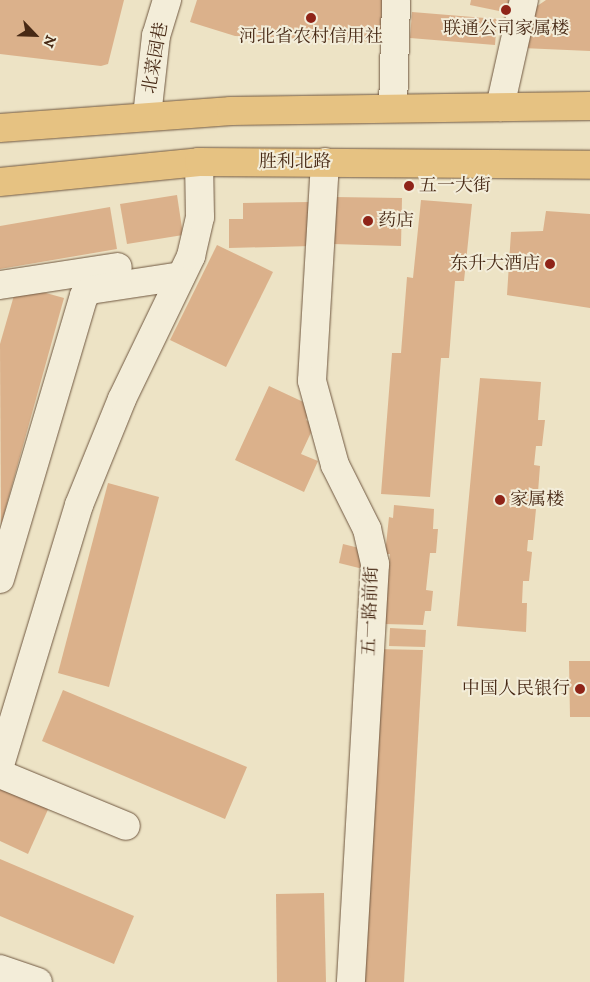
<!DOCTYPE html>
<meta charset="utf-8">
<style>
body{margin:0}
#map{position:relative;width:590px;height:982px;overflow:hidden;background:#ede3c5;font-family:"IM FELL DW Pica","Noto Serif SC",serif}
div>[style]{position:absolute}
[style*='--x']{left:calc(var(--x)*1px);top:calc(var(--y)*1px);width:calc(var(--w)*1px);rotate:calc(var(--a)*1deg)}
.building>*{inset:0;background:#dbb18b}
.roads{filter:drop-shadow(0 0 1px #705841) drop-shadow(0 0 1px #705841)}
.minor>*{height:28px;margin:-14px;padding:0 14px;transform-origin:14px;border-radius:14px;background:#f3edd9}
.highway>*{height:28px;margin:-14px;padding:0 14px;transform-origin:14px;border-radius:14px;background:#e6c282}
.dots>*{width:14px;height:14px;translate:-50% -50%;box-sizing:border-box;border:2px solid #f3edd9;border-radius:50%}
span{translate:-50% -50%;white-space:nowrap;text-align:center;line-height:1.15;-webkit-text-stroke:4px #f3edd9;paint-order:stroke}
.poi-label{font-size:18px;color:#472915}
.left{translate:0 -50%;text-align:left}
.right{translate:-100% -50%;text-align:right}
.street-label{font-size:18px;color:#472915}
.north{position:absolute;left:10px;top:10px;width:50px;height:50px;-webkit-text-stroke:4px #f3edd9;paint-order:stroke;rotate:114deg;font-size:14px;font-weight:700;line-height:20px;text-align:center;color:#472915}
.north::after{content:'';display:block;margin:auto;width:18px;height:22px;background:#472915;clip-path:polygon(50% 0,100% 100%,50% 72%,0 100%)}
</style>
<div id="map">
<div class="building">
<div style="clip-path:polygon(0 0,124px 0,108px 64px,101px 66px,0 54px)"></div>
<div style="clip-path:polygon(197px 0,382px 0,381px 42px,235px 36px,190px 22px)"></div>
<div style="clip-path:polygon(471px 0,521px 0,518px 15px,470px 5px)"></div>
<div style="clip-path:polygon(546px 0,590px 0,590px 51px,522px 48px,524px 15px)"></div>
<div style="clip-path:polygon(412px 12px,497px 19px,495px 45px,410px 38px)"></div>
<div style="clip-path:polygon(177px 195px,183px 235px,127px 244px,120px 204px)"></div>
<div style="clip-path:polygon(334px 197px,402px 198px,401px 246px,333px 244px)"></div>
<div style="clip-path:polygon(421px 200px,472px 204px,464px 281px,455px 281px,449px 358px,441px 358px,430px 497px,381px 494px,392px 353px,401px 353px,407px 277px,413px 278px)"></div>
<div style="clip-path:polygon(311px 202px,312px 246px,229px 248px,229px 219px,243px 219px,243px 203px)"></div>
<div style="clip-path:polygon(110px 207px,117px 249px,0 269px,0 226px)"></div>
<div style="clip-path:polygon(546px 211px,590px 214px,590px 308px,507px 295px,511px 232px,543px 231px)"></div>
<div style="clip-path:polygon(217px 245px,273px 272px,226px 367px,170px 340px)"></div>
<div style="clip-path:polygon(17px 285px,64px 298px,1px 525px,0 344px)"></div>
<div style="clip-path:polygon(480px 378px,541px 382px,538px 420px,545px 420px,542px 446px,536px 446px,534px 465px,540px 466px,538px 492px,531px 492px,530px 509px,536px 509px,533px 540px,528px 540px,527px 551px,532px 552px,529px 581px,523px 581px,522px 603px,527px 603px,526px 632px,457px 626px)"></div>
<div style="clip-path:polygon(269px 386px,312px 406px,306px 420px,315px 424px,301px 454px,318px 461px,304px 492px,235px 460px)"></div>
<div style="clip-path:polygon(108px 483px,159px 497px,109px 687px,58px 673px)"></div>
<div style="clip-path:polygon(394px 505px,434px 509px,433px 529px,438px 529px,436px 553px,430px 553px,426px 590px,433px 591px,431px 611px,425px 611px,423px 625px,384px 624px,382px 578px,388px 578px,390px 554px,385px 554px,389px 517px,393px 518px)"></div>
<div style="clip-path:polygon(343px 544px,367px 550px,363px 569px,339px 563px)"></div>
<div style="clip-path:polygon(390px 628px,426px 630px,425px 647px,389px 646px)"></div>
<div style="clip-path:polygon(375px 649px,423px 650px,404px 982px,359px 982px)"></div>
<div style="clip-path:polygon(569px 661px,590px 661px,590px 717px,570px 717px)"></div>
<div style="clip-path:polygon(63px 690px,247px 767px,225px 819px,42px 741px)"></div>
<div style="clip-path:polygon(0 784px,50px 805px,28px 854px,0 841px)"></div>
<div style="clip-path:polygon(0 859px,134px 916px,114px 964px,0 916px)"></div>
<div style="clip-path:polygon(324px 893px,326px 982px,277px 982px,276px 894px)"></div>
</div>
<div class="roads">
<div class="minor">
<div style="--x:500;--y:107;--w:110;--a:-77.4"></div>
<div style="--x:393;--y:108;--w:108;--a:-88.4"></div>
<div style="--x:147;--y:116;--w:81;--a:-83.6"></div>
<div style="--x:156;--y:36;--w:38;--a:-73"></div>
<div style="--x:325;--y:162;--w:219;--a:93.4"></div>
<div style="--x:312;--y:381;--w:87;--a:74.7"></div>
<div style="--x:335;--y:465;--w:72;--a:63.4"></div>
<div style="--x:367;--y:529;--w:36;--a:77"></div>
<div style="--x:375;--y:564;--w:419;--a:93.3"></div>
<div style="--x:0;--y:285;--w:119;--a:-8.7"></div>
<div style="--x:0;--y:579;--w:295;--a:-73.5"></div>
<div style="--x:84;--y:296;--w:8;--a:-45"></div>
<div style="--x:90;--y:290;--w:92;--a:-8.7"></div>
<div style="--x:0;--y:765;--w:272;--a:-73.1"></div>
<div style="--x:79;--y:505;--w:114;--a:-67.9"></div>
<div style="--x:122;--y:399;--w:159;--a:-64.2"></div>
<div style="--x:191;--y:256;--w:40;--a:-77"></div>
<div style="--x:200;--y:217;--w:55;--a:-91"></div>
<div style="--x:0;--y:774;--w:136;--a:22.4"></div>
<div style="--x:0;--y:969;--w:40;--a:18.9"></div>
</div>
<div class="highway">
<div style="--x:0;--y:128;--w:232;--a:-4.2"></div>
<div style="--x:231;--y:111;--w:359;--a:-0.8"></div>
<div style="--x:0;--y:182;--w:200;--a:-5.7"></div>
<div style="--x:199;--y:162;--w:391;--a:0.4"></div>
</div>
</div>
<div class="dots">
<div style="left:506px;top:10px;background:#8f2418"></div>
<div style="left:311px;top:18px;background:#8f2418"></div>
<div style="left:409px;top:186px;background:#8f2418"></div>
<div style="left:368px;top:221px;background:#8f2418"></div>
<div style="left:550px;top:264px;background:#8f2418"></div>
<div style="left:500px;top:500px;background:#8f2418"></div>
<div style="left:580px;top:689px;background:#8f2418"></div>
</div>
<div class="poi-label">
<span style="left:506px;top:29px">联通公司家属楼</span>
<span style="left:311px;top:37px">河北省农村信用社</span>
<span class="left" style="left:419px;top:186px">五一大街</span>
<span class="left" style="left:378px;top:221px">药店</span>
<span class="right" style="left:540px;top:264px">东升大酒店</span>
<span class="left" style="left:510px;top:500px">家属楼</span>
<span class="right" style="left:570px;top:689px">中国人民银行</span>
</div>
<div class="street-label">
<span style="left:156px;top:58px;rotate:-80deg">北菜园巷</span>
<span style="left:295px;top:162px">胜利北路</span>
<span style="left:371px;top:611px;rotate:-88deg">五一路前街</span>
</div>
<div class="north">N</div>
</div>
